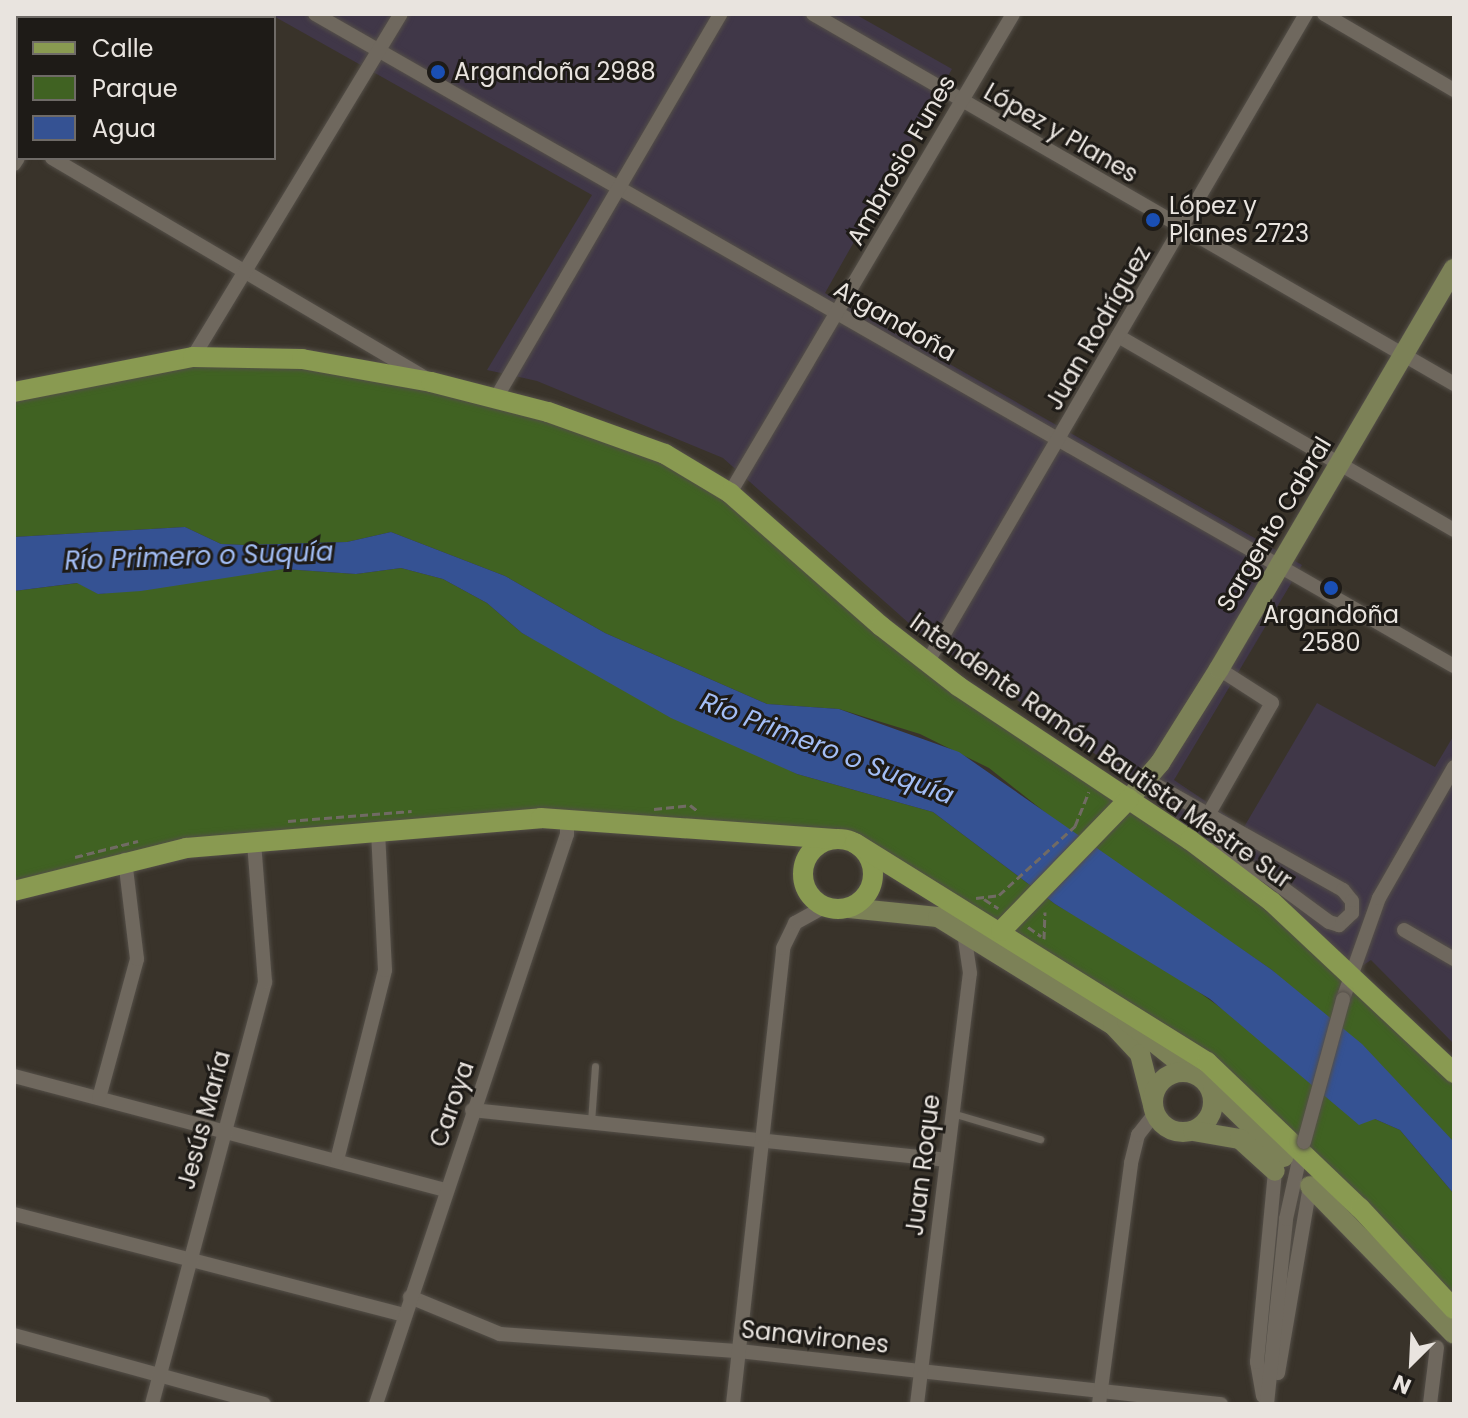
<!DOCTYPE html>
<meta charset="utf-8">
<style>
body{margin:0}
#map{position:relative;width:1468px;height:1418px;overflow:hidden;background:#39332a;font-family:Poppins,sans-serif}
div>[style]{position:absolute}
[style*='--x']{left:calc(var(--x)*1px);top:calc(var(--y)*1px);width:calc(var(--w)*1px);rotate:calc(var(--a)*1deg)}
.industrial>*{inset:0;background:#403748}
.green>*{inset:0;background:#406222}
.water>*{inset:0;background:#355293}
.path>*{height:3px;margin-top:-1.5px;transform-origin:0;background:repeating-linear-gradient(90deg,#716b64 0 8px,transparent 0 12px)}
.roads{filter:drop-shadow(0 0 2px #544f48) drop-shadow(0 0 2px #544f48)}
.lane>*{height:7px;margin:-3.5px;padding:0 3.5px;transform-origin:3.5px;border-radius:3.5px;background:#6f685e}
.street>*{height:14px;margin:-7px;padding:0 7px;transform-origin:7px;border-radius:7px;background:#6f685e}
.secondary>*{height:20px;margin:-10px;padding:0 10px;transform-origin:10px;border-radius:10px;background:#7c8157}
.secondary>.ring{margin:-10px;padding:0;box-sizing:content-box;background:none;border:20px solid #7c8157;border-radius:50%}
.primary>*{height:20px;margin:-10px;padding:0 10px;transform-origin:10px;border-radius:10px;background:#899a51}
.primary>.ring{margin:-10px;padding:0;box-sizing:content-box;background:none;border:20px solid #899a51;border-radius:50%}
.bridges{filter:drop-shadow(0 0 2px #544f48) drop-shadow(0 0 2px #544f48)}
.street-bridge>*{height:14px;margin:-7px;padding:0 7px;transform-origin:7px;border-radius:7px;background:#6f685e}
.dots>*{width:22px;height:22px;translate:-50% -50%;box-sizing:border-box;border:4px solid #1e1b17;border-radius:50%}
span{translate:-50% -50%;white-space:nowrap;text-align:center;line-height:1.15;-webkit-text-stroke:6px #1e1b17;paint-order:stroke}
.poi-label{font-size:24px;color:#e9e4df}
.left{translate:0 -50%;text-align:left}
.street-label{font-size:24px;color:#e9e4df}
.water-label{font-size:26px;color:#a3bef6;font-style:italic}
.frame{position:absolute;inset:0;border:16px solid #e9e4df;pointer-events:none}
.legend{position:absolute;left:16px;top:16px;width:260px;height:144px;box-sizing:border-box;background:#1e1b17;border:2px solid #6f6b67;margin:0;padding:10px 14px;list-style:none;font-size:24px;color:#e9e4df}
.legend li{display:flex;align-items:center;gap:16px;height:40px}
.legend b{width:40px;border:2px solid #6f6b67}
.north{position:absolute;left:1372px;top:1322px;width:80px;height:80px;-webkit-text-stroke:6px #1e1b17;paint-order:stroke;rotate:204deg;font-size:22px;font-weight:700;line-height:32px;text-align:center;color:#e9e4df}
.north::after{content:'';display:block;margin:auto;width:28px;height:36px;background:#e9e4df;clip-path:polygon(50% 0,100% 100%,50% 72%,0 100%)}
</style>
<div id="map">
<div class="industrial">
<div style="clip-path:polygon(270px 14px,855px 14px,952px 69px,825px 293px,1302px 565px,1174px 780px,1244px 827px,1317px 703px,1435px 767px,1454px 735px,1454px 1044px,1371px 960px,1350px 974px,1137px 783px,920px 633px,723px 458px,537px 381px,487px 370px,592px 195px)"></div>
</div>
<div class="green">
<div style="clip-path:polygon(193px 357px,431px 382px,694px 470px,881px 626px,1190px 840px,1454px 1073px,1454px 1142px,1272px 970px,1080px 840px,989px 768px,920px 734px,839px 709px,767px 704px,605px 633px,505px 576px,391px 532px,347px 542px,245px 545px,221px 544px,185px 527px,14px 537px,14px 392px)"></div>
<div style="clip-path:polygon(401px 568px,443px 579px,487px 603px,522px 633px,797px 774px,933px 812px,1055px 904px,1167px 969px,1375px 1119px,1400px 1130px,1454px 1194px,1454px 1309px,1207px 1062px,863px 850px,835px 839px,567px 817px,254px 843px,14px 891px,14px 591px,78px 583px,99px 594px,284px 569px,356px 574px)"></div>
</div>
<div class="water">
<div style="clip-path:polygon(185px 527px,221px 544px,245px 545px,347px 542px,391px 532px,505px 576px,605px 633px,767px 704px,839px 709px,959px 752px,1272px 970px,1362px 1044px,1454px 1142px,1454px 1194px,1400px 1130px,1375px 1119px,1359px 1125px,1210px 999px,1055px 904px,933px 812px,797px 774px,671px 718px,522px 633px,487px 603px,443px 579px,401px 568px,356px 574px,284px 569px,141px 591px,98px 594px,77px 583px,14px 591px,14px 537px)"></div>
</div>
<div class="path">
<div style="--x:654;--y:809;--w:36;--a:-6"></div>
<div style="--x:690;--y:805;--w:11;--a:38"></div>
<div style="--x:288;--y:821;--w:124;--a:-4.6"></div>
<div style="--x:75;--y:857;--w:65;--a:-14.3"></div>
<div style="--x:976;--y:898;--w:23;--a:-7"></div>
<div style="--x:999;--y:895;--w:103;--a:-42.2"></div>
<div style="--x:1075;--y:826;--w:37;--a:-68"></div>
<div style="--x:984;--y:899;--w:17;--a:33"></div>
<div style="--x:1028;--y:927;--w:16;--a:35"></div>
<div style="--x:1044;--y:939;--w:27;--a:-88"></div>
</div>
<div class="roads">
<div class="lane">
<div style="--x:952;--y:1113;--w:92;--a:16.5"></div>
<div style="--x:591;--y:1122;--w:56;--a:-85.9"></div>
</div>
<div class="street">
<div style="--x:315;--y:14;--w:1312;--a:29.79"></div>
<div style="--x:813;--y:14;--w:740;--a:29.99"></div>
<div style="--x:1324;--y:14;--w:151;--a:30.3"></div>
<div style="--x:103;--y:18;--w:4;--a:-63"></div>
<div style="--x:14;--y:136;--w:4;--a:27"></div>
<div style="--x:52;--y:158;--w:435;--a:30.5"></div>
<div style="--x:14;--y:164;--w:7;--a:-56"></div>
<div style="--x:1118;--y:336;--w:388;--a:30"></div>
<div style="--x:193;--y:357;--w:401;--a:-58.8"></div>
<div style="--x:496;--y:398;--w:445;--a:-59.7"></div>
<div style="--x:730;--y:493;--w:556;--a:-59.42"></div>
<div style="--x:927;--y:663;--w:752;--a:-59.72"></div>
<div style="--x:1147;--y:780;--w:225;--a:29.3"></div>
<div style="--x:1343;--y:890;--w:14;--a:51"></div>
<div style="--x:1352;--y:901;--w:12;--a:90"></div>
<div style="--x:1352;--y:913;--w:18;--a:137"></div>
<div style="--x:1339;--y:925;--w:10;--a:-163"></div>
<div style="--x:1329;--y:922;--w:79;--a:-143.7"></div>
<div style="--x:1265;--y:875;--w:59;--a:-154.7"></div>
<div style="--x:1208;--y:815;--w:129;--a:-60.3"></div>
<div style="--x:1272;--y:703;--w:63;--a:-147.3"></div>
<div style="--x:1404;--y:930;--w:58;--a:30.1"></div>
<div style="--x:1343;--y:999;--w:107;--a:-70.4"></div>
<div style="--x:1379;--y:898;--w:151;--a:-60.2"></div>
<div style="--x:14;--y:1076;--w:447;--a:14.8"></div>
<div style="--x:99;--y:1098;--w:144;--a:-74.7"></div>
<div style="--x:137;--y:959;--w:100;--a:-96.9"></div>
<div style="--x:472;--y:1110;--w:476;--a:6"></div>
<div style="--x:337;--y:1160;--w:196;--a:-75.8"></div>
<div style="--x:385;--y:970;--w:140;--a:-92.9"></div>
<div style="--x:14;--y:1214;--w:404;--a:14.5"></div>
<div style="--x:410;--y:1297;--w:97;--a:22.3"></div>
<div style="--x:500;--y:1334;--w:240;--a:4.1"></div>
<div style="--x:739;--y:1351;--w:485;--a:6.3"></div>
<div style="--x:14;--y:1335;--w:259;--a:15.4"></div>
<div style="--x:1278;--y:1373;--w:190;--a:-80.3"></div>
<div style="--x:1263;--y:1396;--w:35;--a:-100"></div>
<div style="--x:1257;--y:1362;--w:192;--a:-84.6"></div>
<div style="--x:152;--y:1404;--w:437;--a:-75"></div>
<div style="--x:265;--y:982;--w:139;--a:-94.5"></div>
<div style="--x:376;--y:1404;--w:601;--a:-71.47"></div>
<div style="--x:567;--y:834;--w:17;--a:-90"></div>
<div style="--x:733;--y:1404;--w:459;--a:-83.7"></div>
<div style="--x:783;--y:948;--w:28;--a:-64"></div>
<div style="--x:795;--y:923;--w:33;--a:-29"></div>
<div style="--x:917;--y:1404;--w:434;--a:-83"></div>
<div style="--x:970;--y:973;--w:40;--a:-98.5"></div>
<div style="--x:1099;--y:1404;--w:243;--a:-82.4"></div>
<div style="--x:1131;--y:1163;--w:29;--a:-76"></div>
<div style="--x:1138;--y:1135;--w:28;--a:-52"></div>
<div style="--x:1267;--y:1404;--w:186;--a:-84.1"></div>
<div style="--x:1286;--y:1219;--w:74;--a:-77.5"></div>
<div style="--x:1430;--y:1404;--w:57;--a:-83"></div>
</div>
<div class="secondary">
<div style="--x:1129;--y:799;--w:48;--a:-49.3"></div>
<div style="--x:1160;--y:763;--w:111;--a:-57.9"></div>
<div style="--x:1219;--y:669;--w:464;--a:-59.6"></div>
<div style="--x:849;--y:908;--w:89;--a:5.8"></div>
<div style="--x:938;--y:917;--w:206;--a:31.7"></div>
<div style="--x:1113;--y:1025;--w:40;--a:47"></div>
<div style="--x:1140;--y:1054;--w:53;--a:75.7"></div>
<div style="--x:1127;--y:1021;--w:80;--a:38.4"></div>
<div class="ring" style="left:1153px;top:1072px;width:40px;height:40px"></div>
<div style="--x:1213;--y:1089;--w:98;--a:44.2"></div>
<div style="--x:1193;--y:1131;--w:48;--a:9.7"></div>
<div style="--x:1240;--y:1139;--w:47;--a:42.4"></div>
<div style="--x:1310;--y:1186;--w:206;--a:45.8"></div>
</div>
<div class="primary">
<div style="--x:14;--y:392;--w:182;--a:-11.1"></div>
<div style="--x:193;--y:357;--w:109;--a:1.1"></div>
<div style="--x:302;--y:359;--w:131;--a:10.1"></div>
<div style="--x:431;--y:382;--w:121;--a:14.4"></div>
<div style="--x:548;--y:412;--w:124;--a:19.7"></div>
<div style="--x:665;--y:454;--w:76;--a:31"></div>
<div style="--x:730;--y:493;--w:201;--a:41.4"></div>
<div style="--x:881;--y:626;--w:98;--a:37.9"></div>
<div style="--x:958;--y:686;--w:278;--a:33.6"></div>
<div style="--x:1190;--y:840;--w:103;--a:37.1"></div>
<div style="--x:1272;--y:902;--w:250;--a:43.2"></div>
<div class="ring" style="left:803px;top:839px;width:50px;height:50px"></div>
<div style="--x:855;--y:843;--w:415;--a:31.9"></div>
<div style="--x:1207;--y:1062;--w:211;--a:43.7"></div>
<div style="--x:1360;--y:1208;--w:138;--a:47.1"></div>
<div style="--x:14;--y:891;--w:177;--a:-14"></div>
<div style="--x:186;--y:848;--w:356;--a:-4.8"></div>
<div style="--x:541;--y:818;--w:295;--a:4.1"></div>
<div style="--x:1001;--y:931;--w:184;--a:-45.9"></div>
</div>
</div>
<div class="bridges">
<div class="street-bridge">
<div style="--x:1304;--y:1142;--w:148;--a:-74.7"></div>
</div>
</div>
<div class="dots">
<div style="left:438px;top:72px;background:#1a4fb4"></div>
<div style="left:1153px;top:220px;background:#1a4fb4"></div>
<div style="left:1331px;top:588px;background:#1a4fb4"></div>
</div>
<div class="poi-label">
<span class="left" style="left:454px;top:72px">Argandoña 2988</span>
<span class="left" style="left:1169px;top:220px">López y<br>Planes 2723</span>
<span style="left:1331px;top:629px">Argandoña<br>2580</span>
</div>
<div class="street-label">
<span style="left:1061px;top:133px;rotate:30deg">López y Planes</span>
<span style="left:901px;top:160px;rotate:-60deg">Ambrosio Funes</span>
<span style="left:895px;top:321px;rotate:30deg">Argandoña</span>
<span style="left:1098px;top:328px;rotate:-60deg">Juan Rodríguez</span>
<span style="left:1274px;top:524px;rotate:-59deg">Sargento Cabral</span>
<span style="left:1101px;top:751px;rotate:35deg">Intendente Ramón Bautista Mestre Sur</span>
<span style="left:452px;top:1104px;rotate:-71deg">Caroya</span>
<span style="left:204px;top:1120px;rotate:-75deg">Jesús María</span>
<span style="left:923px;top:1165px;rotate:-83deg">Juan Roque</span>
<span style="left:815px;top:1337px;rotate:6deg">Sanavirones</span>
</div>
<div class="water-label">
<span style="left:199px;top:557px;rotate:-2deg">Río Primero o Suquía</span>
<span style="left:827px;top:749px;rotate:21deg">Río Primero o Suquía</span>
</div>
<div class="frame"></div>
<ul class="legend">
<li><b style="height:10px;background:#899a51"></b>Calle</li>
<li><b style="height:22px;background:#406222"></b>Parque</li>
<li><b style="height:22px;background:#355293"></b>Agua</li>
</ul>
<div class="north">N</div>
</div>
